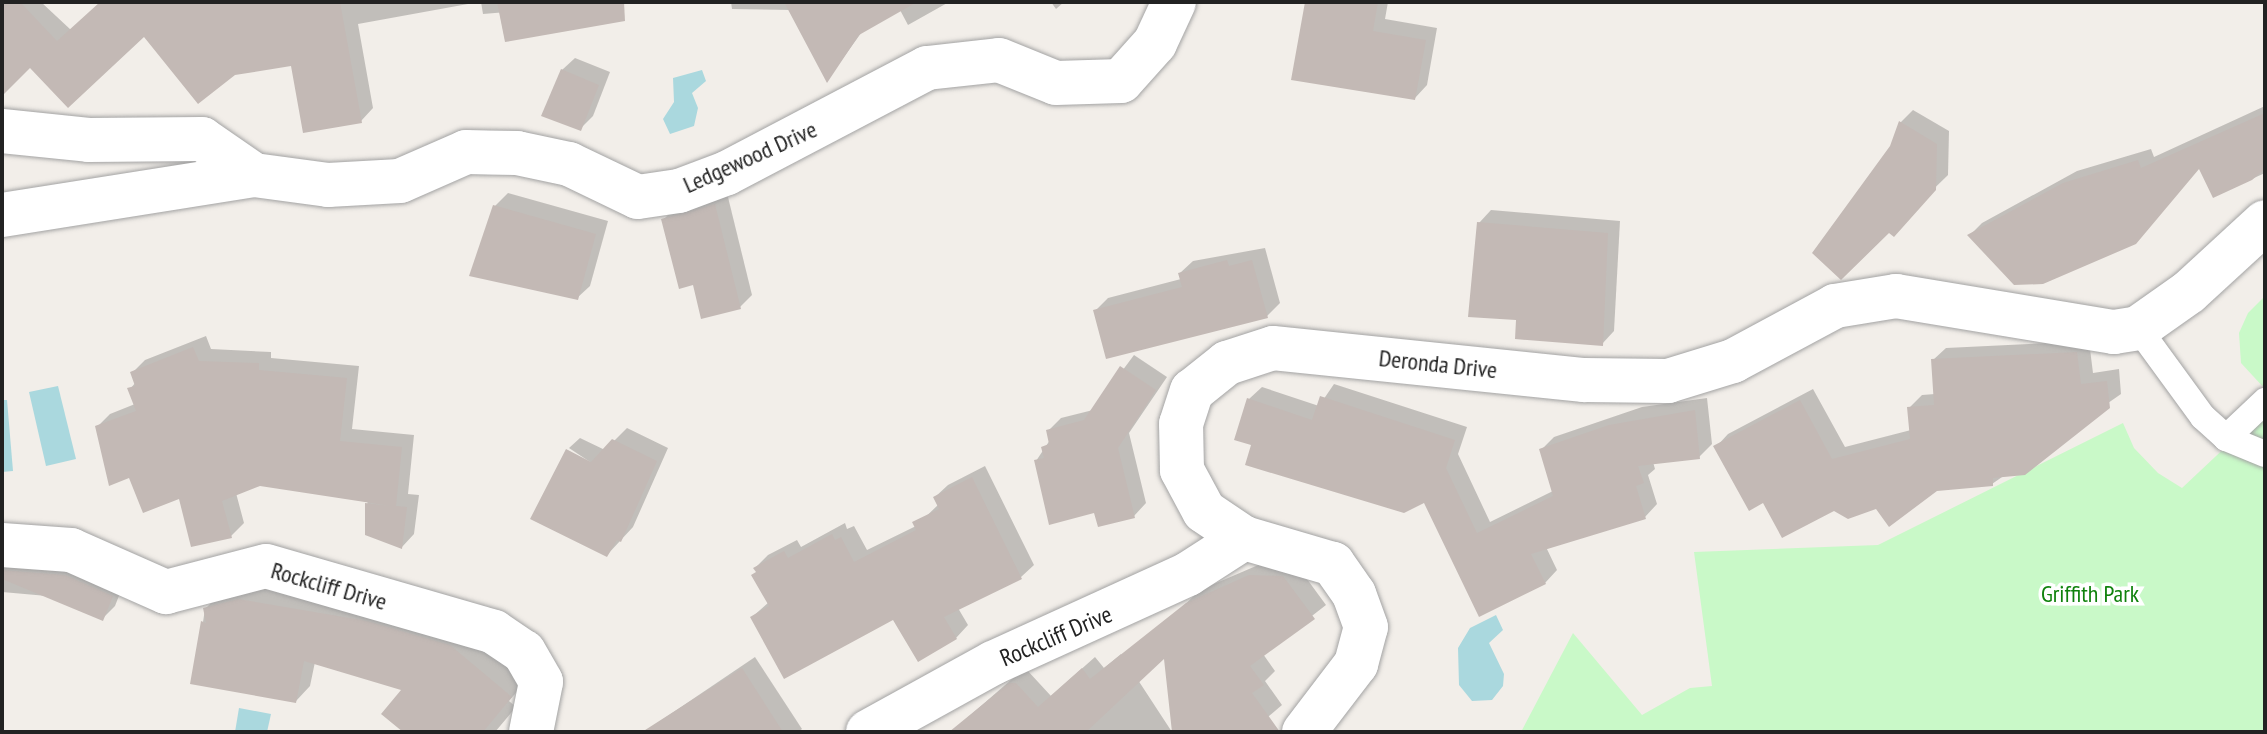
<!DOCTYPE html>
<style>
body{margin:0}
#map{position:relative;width:2267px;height:734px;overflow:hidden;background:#f2eee9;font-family:"PT Sans Narrow",sans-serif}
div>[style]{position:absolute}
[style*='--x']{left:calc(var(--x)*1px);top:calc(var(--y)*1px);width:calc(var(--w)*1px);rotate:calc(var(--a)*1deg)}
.park>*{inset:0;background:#c9f9c8}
.water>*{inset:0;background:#aad8de}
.shadow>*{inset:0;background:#0003}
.building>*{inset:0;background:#c3b9b5}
.roads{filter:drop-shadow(0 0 2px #a3a3a3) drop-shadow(0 0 2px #a3a3a3)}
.service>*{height:26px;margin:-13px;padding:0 13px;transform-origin:13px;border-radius:13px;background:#fff}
.minor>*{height:44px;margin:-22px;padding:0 22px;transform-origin:22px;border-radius:22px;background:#fff}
span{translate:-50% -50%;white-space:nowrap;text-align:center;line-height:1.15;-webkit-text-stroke:7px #fff;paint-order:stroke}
.street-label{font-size:24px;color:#222}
.park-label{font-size:24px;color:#10820d}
.frame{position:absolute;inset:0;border:4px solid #222;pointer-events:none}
</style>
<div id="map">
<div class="park">
<div style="clip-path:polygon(2265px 296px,2265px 389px,2241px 363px,2239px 333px,2248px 313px)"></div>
<div style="clip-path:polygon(2265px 410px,2265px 732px,1521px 732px,1573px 633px,1642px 715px,1690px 688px,1712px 686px,1694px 552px,1878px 545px,2123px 423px,2134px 448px,2158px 473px,2182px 488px)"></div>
</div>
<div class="water">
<div style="clip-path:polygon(702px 70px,706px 81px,692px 93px,698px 108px,694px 126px,670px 134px,663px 119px,674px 102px,673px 78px)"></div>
<div style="clip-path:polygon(58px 386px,76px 459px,46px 466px,29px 392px)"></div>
<div style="clip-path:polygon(2px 400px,7px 400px,13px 471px,2px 472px)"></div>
<div style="clip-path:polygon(1496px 615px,1503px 630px,1489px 643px,1504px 674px,1503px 686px,1492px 700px,1472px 701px,1459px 685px,1458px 648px,1470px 628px)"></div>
<div style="clip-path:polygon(239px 708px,271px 714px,267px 732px,235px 732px)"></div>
</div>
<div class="shadow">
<div style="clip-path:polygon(2px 2px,41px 2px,71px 30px,101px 2px,479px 2px,358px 24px,373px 108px,361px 121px,293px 63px,144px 34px,2px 76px)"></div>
<div style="clip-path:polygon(481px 2px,625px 2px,483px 14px)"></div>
<div style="clip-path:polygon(731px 2px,949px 2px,908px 25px,900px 10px,864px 29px,828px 79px,791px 10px,732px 9px)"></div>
<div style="clip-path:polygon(1051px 2px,1064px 2px,1056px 9px)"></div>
<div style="clip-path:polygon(1307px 2px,1388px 2px,1385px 19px,1437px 28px,1427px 85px,1415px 98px)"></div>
<div style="clip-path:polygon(575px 58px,610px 72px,593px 116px,580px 129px,562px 70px)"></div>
<div style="clip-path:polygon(2265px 106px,2265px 173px,2214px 196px,2200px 167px,2135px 242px,1970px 235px,1982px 223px,2077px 171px,2151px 149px,2154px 157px)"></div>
<div style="clip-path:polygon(1913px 110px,1949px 131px,1948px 175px,1842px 278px,1901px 122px)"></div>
<div style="clip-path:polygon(508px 193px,608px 221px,590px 286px,577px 298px,495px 206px)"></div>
<div style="clip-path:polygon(727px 193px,752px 295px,740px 307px,694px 283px,664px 219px,676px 207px)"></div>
<div style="clip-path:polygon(1491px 210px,1620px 221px,1614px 331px,1602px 344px,1518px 318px,1479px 223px)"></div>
<div style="clip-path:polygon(1265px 248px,1280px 303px,1267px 316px,1095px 311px,1108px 298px,1181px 279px,1180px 273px,1193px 261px)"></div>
<div style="clip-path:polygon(206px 336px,211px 349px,271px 352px,271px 358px,359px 366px,352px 429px,414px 435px,408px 494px,419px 495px,414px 534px,402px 547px,367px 503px,370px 500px,260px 484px,236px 493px,244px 523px,231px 536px,180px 496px,130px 475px,97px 427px,110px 414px,135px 404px,130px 389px,136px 382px,133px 372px,145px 360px)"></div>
<div style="clip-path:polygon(2089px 341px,2093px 373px,2119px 369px,2121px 394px,1992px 484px,1936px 489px,1877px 507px,1834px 508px,1764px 500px,1716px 447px,1728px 434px,1813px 389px,1845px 447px,1911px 430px,1909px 408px,1922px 395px,1935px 394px,1933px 360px,1946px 348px)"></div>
<div style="clip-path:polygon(1134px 355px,1167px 377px,1129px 433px,1146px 503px,1134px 516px,1096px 511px,1036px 461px,1050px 440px,1048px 431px,1061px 418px,1093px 410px)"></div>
<div style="clip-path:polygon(1334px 384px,1467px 427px,1458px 454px,1490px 522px,1553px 491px,1541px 450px,1554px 437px,1642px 407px,1707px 398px,1712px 444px,1699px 457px,1653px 462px,1655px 469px,1648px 475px,1657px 504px,1645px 517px,1546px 547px,1557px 570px,1545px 583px,1424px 501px,1254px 444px,1249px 399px,1262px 387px,1319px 406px)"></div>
<div style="clip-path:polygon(627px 428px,668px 448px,633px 527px,607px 555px,567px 450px,599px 468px,569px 448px,580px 438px,605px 450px)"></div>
<div style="clip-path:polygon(985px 466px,1034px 565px,1021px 577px,958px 608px,968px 625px,956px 638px,894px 617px,752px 617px,769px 602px,755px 568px,768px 555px,797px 540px,801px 547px,845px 523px,847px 529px,854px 526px,867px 550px,916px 526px,939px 504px,935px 497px,948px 485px)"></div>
<div style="clip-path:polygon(2px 551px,124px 583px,115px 606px,103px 618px,47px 596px,2px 592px)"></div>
<div style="clip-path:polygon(1263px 563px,1296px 564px,1326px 605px,1263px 654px,1275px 671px,1265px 681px,1282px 705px,1250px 732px,1235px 732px,1176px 613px,1200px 590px)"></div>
<div style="clip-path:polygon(254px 585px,464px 631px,525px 682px,509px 701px,516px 707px,495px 732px,406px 732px,405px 689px,315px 662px,310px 686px,296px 701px,203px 622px,205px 609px,220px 594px)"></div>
<div style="clip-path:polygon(1121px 654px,1172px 732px,951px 732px,1019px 673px,1027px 670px,1051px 696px,1095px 657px,1104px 668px)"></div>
<div style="clip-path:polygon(755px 657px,802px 729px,798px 732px,644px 732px)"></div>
</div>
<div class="building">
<div style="clip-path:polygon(2px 2px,20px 2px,57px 41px,100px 2px,340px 2px,362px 123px,303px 133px,291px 66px,235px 75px,198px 104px,144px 37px,68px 108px,30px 68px,2px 96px)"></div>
<div style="clip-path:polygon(497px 2px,624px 2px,625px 21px,505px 42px)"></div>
<div style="clip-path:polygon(784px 2px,917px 2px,859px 35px,827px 83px)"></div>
<div style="clip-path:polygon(1305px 2px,1378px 2px,1373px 31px,1426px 40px,1415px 100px,1291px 80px)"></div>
<div style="clip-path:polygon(561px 69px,599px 85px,581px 131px,541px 116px)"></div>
<div style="clip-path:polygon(2265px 113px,2265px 169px,2252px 180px,2213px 198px,2199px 169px,2136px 244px,2043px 284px,2014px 285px,1967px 235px,2063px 183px,2138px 160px,2141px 168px)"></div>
<div style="clip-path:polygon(1899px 121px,1937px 144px,1936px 190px,1894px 237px,1889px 233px,1841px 280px,1812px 253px,1890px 146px)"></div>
<div style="clip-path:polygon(715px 204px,741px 309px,701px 319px,693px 285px,679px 289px,661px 219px)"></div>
<div style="clip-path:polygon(493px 205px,596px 234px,578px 300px,469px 276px)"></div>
<div style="clip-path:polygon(1477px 222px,1608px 233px,1603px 346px,1515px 339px,1516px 320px,1468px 317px)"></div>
<div style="clip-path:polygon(1227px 260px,1229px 266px,1252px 260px,1268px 318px,1106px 359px,1093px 310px,1182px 287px,1178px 273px)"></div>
<div style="clip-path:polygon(193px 347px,199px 361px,259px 363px,259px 370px,347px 378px,340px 441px,402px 447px,396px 506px,407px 507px,402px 549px,365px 535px,365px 503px,391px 506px,260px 486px,222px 501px,232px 538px,191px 547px,179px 499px,143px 513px,129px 478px,109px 486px,95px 426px,136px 411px,127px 388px,135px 386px,130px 372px)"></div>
<div style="clip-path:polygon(2077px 352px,2081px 384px,2107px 381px,2110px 408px,2025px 475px,1993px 478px,1993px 486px,1937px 491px,1889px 527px,1876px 509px,1848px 519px,1834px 511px,1782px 538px,1763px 503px,1749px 511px,1713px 446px,1800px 400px,1832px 459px,1910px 439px,1907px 407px,1934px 405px,1931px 359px)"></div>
<div style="clip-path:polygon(1120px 366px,1156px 390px,1118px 448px,1135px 518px,1098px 527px,1094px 513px,1049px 525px,1034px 460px,1044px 458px,1041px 447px,1049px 444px,1046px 430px,1084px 420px)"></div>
<div style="clip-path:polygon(1320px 396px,1455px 440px,1446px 468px,1477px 533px,1553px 496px,1539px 449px,1609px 425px,1695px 410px,1700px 459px,1638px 466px,1644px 483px,1636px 486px,1646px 519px,1531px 554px,1546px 584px,1479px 617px,1424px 503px,1404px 513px,1245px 465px,1251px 445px,1234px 440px,1247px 398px,1312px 420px)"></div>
<div style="clip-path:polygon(612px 439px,657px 461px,621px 542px,617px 540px,607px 557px,530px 519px,566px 449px,591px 462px)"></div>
<div style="clip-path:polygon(972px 477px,1022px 579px,944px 617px,957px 639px,918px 662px,893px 620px,784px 679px,750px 617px,769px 606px,751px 575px,756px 572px,753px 568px,784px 551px,788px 558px,832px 534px,835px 540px,841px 537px,854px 562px,916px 530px,912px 522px,939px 509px,933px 497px)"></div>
<div style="clip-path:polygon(2px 570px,65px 575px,113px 596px,103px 621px,2px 579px)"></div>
<div style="clip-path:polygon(1249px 575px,1283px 576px,1315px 619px,1250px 666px,1264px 685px,1252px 693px,1280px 732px,1172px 732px,1164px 659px,1086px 732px,949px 732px,1009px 683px,1016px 683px,1038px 707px,1082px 668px,1090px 679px,1186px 603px)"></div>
<div style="clip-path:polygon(238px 599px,367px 621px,450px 645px,512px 697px,483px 732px,403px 732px,381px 714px,401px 690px,304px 661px,296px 703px,190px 684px,201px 621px,206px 623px,203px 608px)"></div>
<div style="clip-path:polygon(742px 668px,783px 732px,642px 732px)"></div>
</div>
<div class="roads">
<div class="service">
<div style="--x:2138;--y:328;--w:110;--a:53.9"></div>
<div style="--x:2203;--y:417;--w:31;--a:42"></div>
<div style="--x:2226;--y:438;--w:42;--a:22.3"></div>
<div style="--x:2226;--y:438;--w:54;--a:-43.5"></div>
</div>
<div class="minor">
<div style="--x:2;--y:131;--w:87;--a:5.9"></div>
<div style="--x:89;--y:140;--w:113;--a:-0.5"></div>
<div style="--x:202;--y:139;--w:63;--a:34.7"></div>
<div style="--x:254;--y:175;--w:75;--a:7.7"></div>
<div style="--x:328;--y:185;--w:72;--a:-3.2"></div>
<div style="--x:400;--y:181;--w:72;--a:-23.7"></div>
<div style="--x:466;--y:152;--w:51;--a:1.1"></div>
<div style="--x:517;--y:153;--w:53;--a:11.9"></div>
<div style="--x:569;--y:164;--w:76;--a:25.6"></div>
<div style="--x:638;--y:197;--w:41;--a:-8.3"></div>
<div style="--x:679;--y:191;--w:51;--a:-20.6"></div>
<div style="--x:727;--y:173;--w:226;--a:-27.7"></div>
<div style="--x:927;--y:68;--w:72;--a:-6.3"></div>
<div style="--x:999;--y:60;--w:61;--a:22"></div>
<div style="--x:1056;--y:83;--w:65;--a:-1.8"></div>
<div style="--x:1121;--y:81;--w:51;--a:-48.2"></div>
<div style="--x:1155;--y:43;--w:45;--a:-65.1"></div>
<div style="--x:2;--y:215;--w:255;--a:-9"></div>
<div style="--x:2;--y:545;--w:69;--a:4.1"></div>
<div style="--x:71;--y:550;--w:104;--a:23.9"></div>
<div style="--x:166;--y:592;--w:103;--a:-14.6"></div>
<div style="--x:266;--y:566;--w:237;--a:16.1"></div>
<div style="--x:494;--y:632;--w:36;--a:34"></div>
<div style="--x:524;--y:652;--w:34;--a:60"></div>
<div style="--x:541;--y:682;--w:51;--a:101.3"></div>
<div style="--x:868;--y:732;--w:143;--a:-28.9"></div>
<div style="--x:993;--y:663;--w:214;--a:-24.5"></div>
<div style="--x:1188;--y:574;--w:67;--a:-32.7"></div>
<div style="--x:1304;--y:732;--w:86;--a:-52.6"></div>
<div style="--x:1356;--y:664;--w:38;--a:-75"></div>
<div style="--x:1366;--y:627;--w:35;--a:-110"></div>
<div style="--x:1354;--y:594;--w:37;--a:-125"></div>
<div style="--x:1333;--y:564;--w:93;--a:-163.7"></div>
<div style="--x:1244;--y:538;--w:48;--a:-146"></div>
<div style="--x:1204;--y:511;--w:47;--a:-118.2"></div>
<div style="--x:1182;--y:470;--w:46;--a:-91.2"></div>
<div style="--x:1181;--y:424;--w:35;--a:-72"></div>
<div style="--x:1192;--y:391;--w:45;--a:-38.7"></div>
<div style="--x:1227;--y:363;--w:48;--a:-18.1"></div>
<div style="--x:1273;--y:348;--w:313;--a:5.9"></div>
<div style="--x:1584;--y:380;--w:84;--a:0.7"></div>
<div style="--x:1668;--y:381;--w:68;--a:-17.1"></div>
<div style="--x:1733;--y:361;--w:116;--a:-28.3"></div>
<div style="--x:1835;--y:306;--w:62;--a:-9.3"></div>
<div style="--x:1896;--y:296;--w:221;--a:9.4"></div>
<div style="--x:2114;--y:332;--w:24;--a:-9"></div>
<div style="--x:2138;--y:328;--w:62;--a:-35.2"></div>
<div style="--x:2189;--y:292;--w:103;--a:-42.6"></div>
</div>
</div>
<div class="street-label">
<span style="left:750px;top:157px;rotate:-24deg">Ledgewood Drive</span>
<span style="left:1438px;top:364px;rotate:6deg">Deronda Drive</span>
<span style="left:329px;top:586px;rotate:16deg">Rockcliff Drive</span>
<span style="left:1056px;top:636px;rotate:-23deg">Rockcliff Drive</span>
</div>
<div class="park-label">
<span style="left:2090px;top:594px">Griffith Park</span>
</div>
<div class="frame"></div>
</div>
